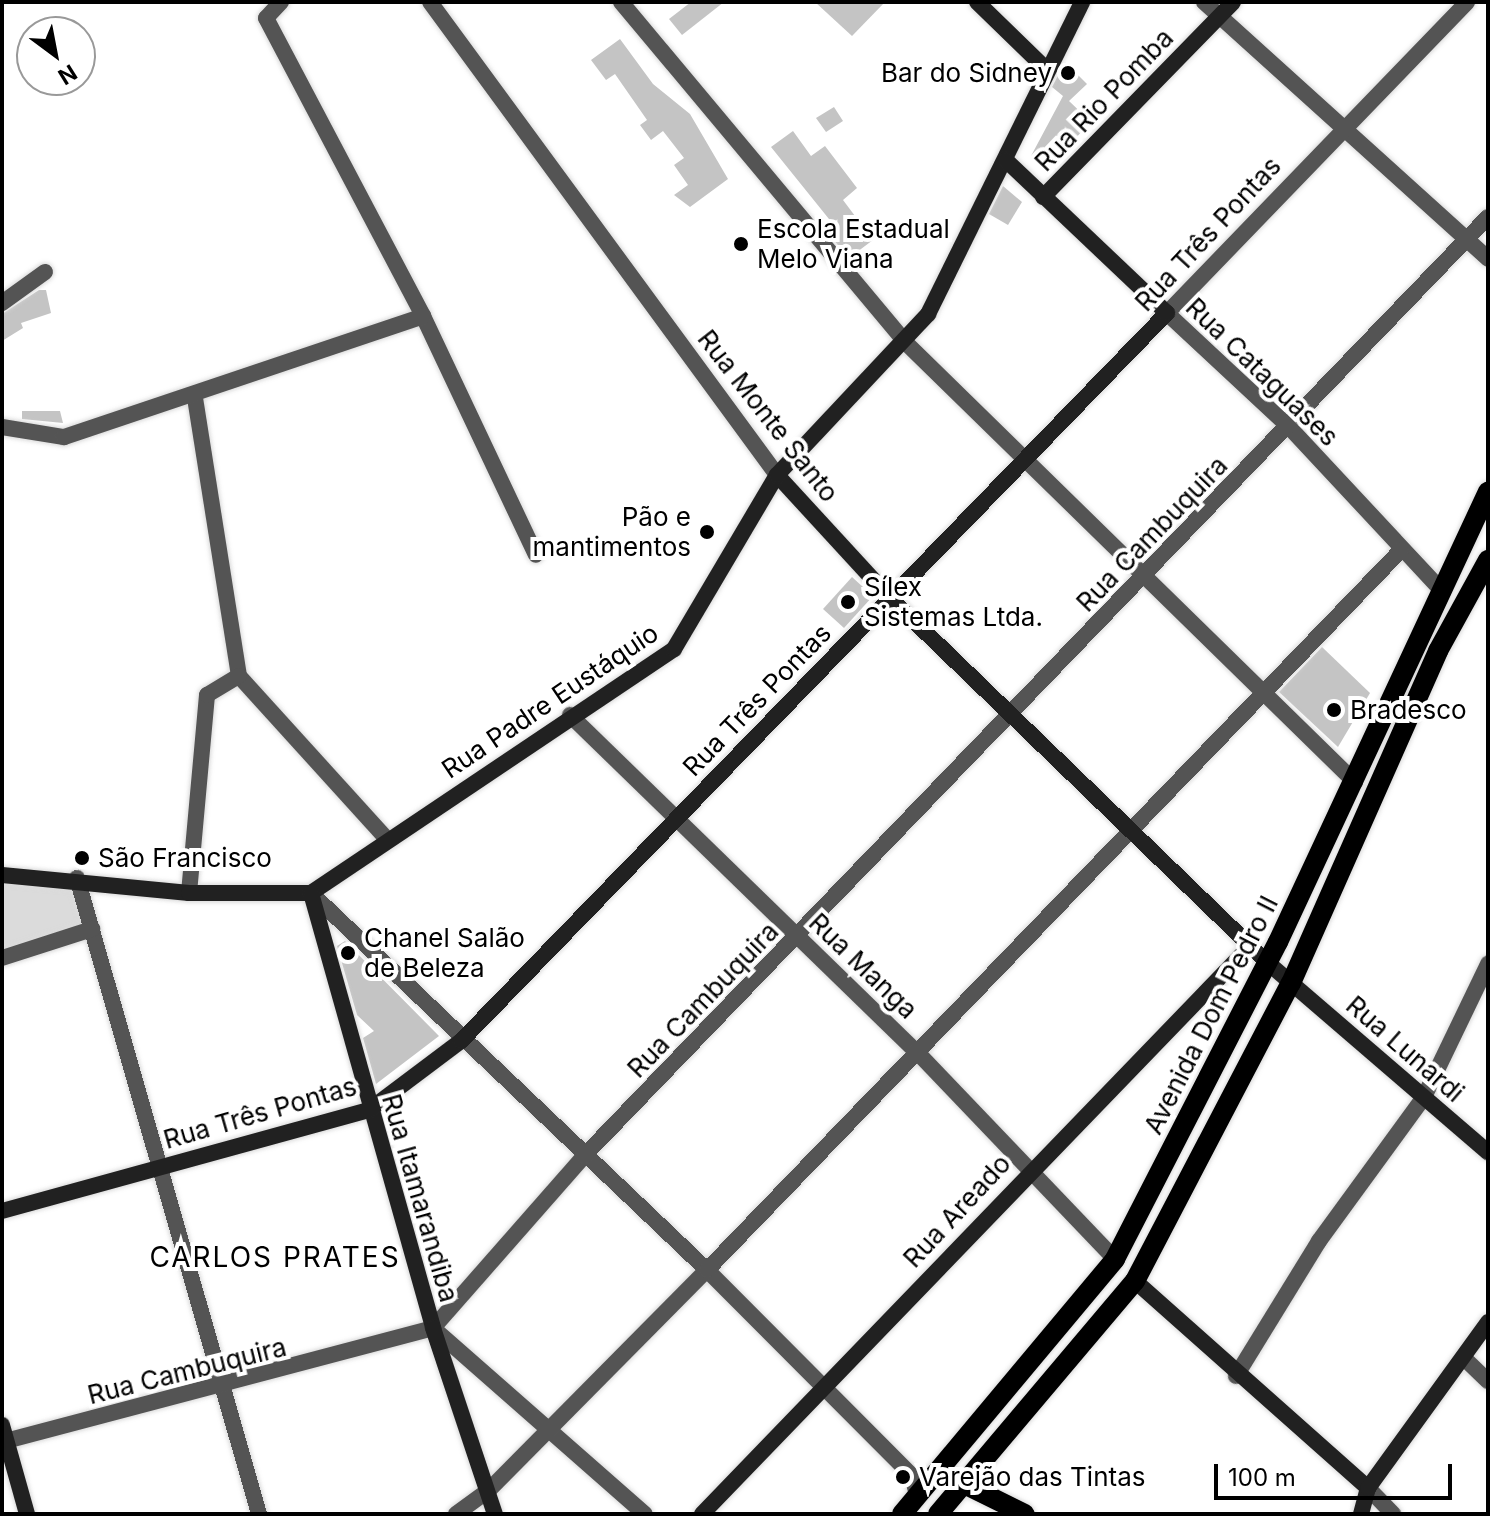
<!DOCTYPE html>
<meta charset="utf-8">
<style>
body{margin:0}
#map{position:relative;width:1490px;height:1516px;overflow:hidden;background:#fff;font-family:Inter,sans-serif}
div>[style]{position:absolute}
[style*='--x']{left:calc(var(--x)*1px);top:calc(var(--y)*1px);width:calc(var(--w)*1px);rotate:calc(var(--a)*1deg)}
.green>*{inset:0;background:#dbdbdb}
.building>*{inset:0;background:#c4c4c4}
.roads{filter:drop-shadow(0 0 2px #dbdbdb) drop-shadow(0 0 2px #dbdbdb)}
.street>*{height:16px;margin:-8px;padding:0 8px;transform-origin:8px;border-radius:8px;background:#545454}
.secondary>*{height:16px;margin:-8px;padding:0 8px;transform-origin:8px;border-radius:8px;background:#212121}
.primary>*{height:20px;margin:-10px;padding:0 10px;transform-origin:10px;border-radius:10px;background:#000}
.dots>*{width:22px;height:22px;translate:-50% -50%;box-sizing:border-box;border:4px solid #fff;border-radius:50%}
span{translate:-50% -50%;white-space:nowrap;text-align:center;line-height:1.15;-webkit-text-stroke:8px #fff;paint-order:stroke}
.poi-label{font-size:26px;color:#000}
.right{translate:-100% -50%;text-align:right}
.left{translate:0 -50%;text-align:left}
.street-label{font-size:26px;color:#000}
.neighbourhood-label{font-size:28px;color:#000;letter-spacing:2px}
.frame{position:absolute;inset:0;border:4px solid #000;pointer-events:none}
.north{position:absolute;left:16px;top:16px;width:80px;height:80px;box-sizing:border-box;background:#fff;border:2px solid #999;border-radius:50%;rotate:148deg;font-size:22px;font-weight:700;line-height:32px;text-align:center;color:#000}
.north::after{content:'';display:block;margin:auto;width:28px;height:36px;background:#000;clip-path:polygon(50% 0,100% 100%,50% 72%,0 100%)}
.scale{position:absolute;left:1214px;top:1464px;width:238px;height:36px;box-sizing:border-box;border:4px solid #000;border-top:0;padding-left:10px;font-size:24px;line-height:28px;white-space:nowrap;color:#000;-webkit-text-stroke:6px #fff;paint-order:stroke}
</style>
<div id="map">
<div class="green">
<div style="clip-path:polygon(2px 875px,77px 878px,92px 929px,2px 958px)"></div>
</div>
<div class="building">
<div style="clip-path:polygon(691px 2px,724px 2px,682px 35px,669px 19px)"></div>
<div style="clip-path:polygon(815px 2px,885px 2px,852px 36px)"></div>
<div style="clip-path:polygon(620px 39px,653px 84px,690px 114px,728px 179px,690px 207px,674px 195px,688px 185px,674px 165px,684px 158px,663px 131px,651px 140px,640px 125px,647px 120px,615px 74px,606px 80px,591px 60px)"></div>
<div style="clip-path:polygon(1065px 62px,1087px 84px,1069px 101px,1091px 122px,1048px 167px,1031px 156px,1063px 96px,1052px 87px)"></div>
<div style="clip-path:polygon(834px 107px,843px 121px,826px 132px,816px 118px)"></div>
<div style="clip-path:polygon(793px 131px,811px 156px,825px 146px,857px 188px,843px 200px,873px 240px,849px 258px,825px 230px,833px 224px,771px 147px)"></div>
<div style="clip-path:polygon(1003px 186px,1022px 202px,1008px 225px,989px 214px)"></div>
<div style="clip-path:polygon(39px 290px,46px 290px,51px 313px,21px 323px,23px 328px,2px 341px,2px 314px)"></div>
<div style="clip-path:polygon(22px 411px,60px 411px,63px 423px,22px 419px)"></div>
<div style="clip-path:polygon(852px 577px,873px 596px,844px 628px,823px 609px)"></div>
<div style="clip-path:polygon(1322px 647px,1370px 693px,1338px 747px,1279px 692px)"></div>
<div style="clip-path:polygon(345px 941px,439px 1036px,376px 1084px,363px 1038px,374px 1031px,357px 1015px,337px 946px)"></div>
</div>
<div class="roads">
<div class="street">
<div style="--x:281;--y:2;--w:22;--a:133"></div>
<div style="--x:266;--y:18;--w:337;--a:62.2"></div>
<div style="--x:423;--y:316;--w:264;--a:64.7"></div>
<div style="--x:430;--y:2;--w:587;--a:53.74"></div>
<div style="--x:621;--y:2;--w:442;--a:50.1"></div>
<div style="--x:904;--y:341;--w:631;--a:44.36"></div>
<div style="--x:1204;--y:2;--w:383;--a:42.1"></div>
<div style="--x:2;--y:303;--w:53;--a:-35.8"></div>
<div style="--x:195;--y:398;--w:281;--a:81"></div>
<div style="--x:2;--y:427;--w:63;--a:9.2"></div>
<div style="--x:64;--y:437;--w:379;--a:-18.6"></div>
<div style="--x:1443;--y:592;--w:227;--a:-133"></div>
<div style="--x:1288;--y:426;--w:166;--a:-137"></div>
<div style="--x:1167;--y:313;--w:432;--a:-46"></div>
<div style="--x:239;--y:676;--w:220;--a:47.8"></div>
<div style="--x:570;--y:715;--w:484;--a:44.2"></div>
<div style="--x:917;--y:1052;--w:286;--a:46.3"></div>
<div style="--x:77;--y:878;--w:662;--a:74.03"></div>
<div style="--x:189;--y:893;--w:199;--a:-84.8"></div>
<div style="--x:207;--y:695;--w:37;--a:-31"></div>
<div style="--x:311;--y:893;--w:547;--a:43.59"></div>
<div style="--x:707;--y:1270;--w:291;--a:45.1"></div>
<div style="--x:912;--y:1476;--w:20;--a:75"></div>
<div style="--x:2;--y:958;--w:95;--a:-17.9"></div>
<div style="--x:433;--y:1328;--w:282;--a:41.3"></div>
<div style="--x:1464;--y:1358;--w:33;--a:44"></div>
<div style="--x:1236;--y:1376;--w:158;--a:-58.4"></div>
<div style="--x:1319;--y:1241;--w:178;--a:-53.9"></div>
<div style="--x:1424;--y:1097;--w:148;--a:-64.3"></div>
<div style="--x:2;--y:1442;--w:446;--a:-14.8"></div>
<div style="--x:433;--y:1328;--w:229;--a:-48.7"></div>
<div style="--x:584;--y:1156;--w:1303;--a:-46.09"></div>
<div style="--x:1368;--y:1488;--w:36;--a:46"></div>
<div style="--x:456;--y:1514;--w:39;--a:-36"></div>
<div style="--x:488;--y:1491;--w:311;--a:-45.3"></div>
<div style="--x:707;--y:1270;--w:999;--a:-46.05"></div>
</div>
<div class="secondary">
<div style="--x:977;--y:2;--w:98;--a:44.2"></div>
<div style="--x:1043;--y:197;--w:272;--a:-45.7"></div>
<div style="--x:777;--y:475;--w:166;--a:47.4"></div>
<div style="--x:889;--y:597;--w:527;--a:44"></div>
<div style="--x:1268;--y:963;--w:290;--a:40.7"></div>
<div style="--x:2;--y:875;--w:188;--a:5.5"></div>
<div style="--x:189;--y:893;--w:122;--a:0"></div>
<div style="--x:311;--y:893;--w:437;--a:-33.9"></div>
<div style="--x:674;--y:649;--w:202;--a:-59.4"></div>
<div style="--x:777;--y:475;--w:221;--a:-46.8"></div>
<div style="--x:928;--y:314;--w:348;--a:-63.7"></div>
<div style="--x:311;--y:893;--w:452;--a:74.3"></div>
<div style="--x:433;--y:1328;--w:196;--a:71.6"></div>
<div style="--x:2;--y:1211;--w:381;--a:-15.4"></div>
<div style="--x:369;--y:1110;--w:115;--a:-36.9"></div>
<div style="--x:461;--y:1041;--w:1014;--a:-45.88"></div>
<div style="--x:1167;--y:313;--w:222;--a:-136.5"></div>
<div style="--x:1135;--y:1281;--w:312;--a:41.6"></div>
<div style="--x:2;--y:1425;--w:92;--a:74.3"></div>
<div style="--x:702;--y:1514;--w:791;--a:-46.02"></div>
<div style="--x:1361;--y:1514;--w:27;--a:-75"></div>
<div style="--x:1368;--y:1488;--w:205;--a:-54.1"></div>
</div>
<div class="primary">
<div style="--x:952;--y:1478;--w:81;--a:26.3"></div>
<div style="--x:902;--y:1514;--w:332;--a:-50.1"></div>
<div style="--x:1115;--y:1259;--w:356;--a:-62.8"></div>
<div style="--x:1278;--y:942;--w:497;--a:-65"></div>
<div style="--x:938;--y:1514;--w:305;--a:-49.8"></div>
<div style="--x:1135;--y:1281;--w:336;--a:-62.4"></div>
<div style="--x:1291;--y:983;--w:363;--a:-66.1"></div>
<div style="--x:1438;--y:651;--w:104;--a:-61.2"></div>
</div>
</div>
<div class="dots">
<div style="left:1068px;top:73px;background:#000"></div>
<div style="left:741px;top:244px;background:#000"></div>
<div style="left:707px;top:532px;background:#000"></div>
<div style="left:848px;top:602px;background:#000"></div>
<div style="left:1334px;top:710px;background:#000"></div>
<div style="left:82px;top:858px;background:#000"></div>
<div style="left:348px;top:953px;background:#000"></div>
<div style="left:903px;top:1477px;background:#000"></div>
</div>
<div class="poi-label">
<span class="right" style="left:1052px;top:73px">Bar do Sidney</span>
<span class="left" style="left:757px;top:244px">Escola Estadual<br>Melo Viana</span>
<span class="right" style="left:691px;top:532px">Pão e<br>mantimentos</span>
<span class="left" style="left:864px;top:602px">Sílex<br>Sistemas Ltda.</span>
<span class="left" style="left:1350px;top:710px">Bradesco</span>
<span class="left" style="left:98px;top:858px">São Francisco</span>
<span class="left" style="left:364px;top:953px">Chanel Salão<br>de Beleza</span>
<span class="left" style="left:919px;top:1477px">Varejão das Tintas</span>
</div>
<div class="street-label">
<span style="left:1104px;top:100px;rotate:-46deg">Rua Rio Pomba</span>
<span style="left:1208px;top:234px;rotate:-47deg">Rua Três Pontas</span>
<span style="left:1262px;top:372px;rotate:44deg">Rua Cataguases</span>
<span style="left:768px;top:416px;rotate:52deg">Rua Monte Santo</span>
<span style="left:1152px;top:534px;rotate:-46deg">Rua Cambuquira</span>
<span style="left:757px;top:700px;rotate:-46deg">Rua Três Pontas</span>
<span style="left:550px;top:701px;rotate:-34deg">Rua Padre Eustáquio</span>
<span style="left:863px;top:966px;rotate:44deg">Rua Manga</span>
<span style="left:703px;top:1000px;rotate:-46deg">Rua Cambuquira</span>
<span style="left:1211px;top:1015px;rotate:-63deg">Avenida Dom Pedro II</span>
<span style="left:1405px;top:1049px;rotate:41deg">Rua Lunardi</span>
<span style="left:260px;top:1113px;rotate:-16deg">Rua Três Pontas</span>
<span style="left:420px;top:1198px;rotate:74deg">Rua Itamarandiba</span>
<span style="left:957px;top:1211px;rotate:-47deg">Rua Areado</span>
<span style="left:187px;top:1371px;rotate:-14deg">Rua Cambuquira</span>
</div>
<div class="neighbourhood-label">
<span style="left:275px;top:1257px">CARLOS PRATES</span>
</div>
<div class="frame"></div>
<div class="north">N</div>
<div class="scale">100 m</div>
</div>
